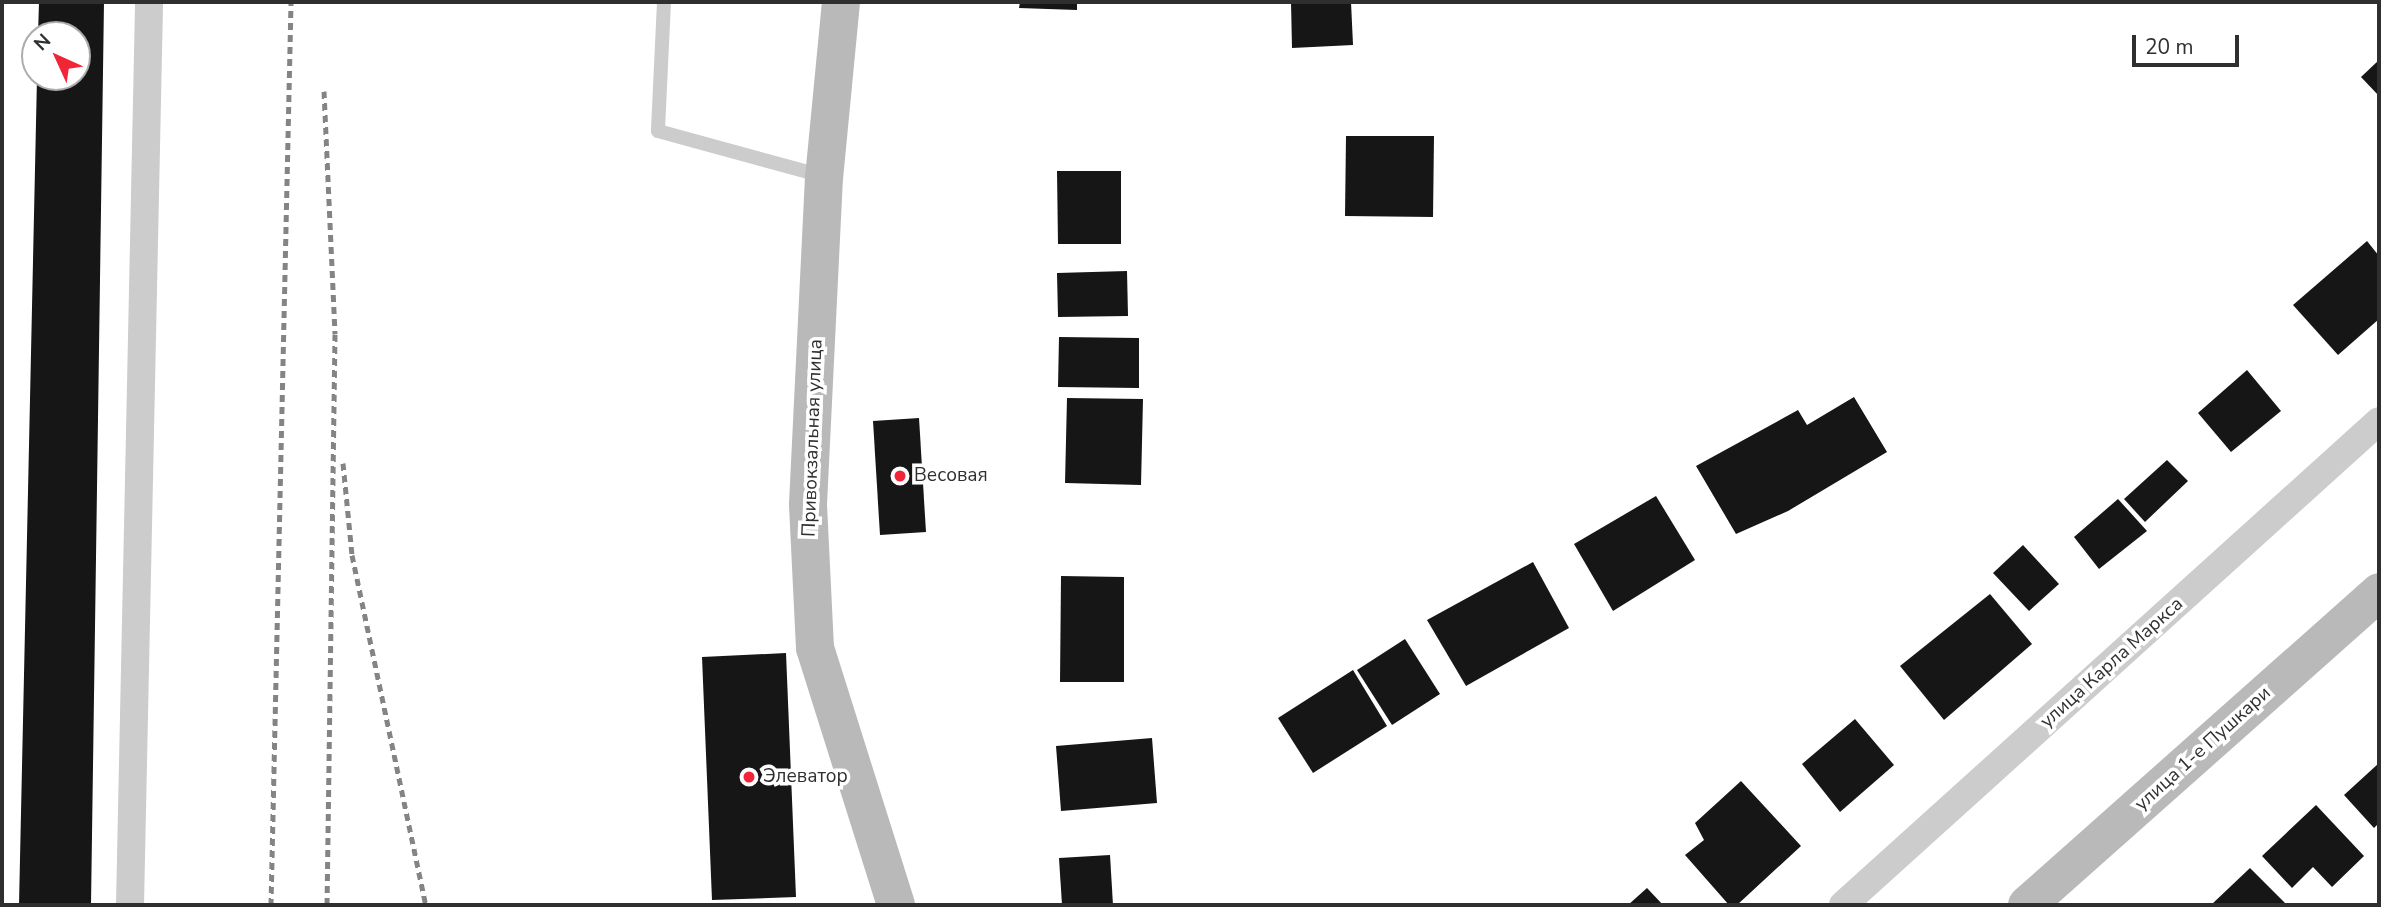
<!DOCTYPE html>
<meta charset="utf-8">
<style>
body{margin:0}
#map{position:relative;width:2381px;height:907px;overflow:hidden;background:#fff;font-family:"Nunito Sans",sans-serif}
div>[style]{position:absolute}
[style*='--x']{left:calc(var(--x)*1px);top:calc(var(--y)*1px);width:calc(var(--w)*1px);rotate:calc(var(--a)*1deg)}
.building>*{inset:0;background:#161616}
.lane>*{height:14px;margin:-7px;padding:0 7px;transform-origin:7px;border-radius:7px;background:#ccc}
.street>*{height:28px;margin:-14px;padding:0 14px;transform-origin:14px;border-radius:14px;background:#ccc}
.secondary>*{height:38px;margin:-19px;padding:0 19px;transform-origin:19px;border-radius:19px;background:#b9b9b9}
.rail>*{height:5px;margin-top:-2.5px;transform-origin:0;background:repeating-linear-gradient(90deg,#848484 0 7px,transparent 0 12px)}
.dots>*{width:19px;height:19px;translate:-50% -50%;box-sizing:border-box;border:4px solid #fff;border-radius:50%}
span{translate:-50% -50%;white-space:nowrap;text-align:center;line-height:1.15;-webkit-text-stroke:7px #fff;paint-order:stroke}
.street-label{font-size:19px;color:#2f2f2f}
.poi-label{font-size:19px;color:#2f2f2f}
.left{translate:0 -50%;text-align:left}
.frame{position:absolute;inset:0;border:4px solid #2f2f2f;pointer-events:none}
.north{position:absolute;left:21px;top:21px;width:70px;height:70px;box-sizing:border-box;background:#fff;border:2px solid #acacac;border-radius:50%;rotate:315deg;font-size:19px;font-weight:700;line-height:28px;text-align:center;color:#2f2f2f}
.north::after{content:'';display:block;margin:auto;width:24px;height:32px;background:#f22438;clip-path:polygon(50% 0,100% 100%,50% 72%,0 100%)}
.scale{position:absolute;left:2132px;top:35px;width:107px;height:32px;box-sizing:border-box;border:4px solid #2f2f2f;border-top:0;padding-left:9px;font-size:21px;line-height:24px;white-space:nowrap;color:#2f2f2f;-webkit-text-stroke:5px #fff;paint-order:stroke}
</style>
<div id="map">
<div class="building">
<div style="clip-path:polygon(39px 2px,104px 2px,91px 905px,19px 905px,37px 77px,77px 77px,77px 35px,38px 35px)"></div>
<div style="clip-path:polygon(1020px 2px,1077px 2px,1077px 10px,1019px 8px)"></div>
<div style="clip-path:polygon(1291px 2px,1351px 2px,1353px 45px,1292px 48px)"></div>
<div style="clip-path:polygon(2379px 60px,2379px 96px,2361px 77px)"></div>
<div style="clip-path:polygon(1346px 136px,1434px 136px,1433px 217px,1345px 216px)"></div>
<div style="clip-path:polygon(1057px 171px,1121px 171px,1121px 244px,1058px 244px)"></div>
<div style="clip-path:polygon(2367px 241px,2379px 256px,2379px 319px,2338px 355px,2293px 305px)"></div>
<div style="clip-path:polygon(1127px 271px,1128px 316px,1058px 317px,1057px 273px)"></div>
<div style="clip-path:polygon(1059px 337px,1139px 338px,1139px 388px,1058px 387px)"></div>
<div style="clip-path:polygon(2247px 370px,2281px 411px,2231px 452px,2198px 413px)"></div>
<div style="clip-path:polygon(1854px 397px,1887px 452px,1788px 511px,1736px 534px,1696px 466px,1798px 410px,1807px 425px)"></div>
<div style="clip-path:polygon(1067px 398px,1143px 399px,1141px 485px,1065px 483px)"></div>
<div style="clip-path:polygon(919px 418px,926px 532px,880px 535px,873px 421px)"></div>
<div style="clip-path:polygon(2167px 460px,2188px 481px,2145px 522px,2124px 499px)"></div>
<div style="clip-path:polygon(1656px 496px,1695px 560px,1613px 611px,1574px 544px)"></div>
<div style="clip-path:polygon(2118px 499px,2147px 531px,2099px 569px,2074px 537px)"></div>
<div style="clip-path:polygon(2023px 545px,2059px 584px,2029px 611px,1993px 573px)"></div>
<div style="clip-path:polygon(1533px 562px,1569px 628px,1466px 686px,1427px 620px)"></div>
<div style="clip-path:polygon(1061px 576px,1124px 577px,1124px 682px,1060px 682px)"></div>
<div style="clip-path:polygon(1990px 594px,2032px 644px,1944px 720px,1900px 666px)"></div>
<div style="clip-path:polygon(1405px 639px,1440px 694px,1392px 725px,1357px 670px)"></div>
<div style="clip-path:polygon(786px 653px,796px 897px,712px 900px,702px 657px)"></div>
<div style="clip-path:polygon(1353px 670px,1387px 726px,1313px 773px,1278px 718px)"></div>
<div style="clip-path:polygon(1855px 719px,1894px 765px,1840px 812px,1802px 764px)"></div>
<div style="clip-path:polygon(1152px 738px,1157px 803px,1061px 811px,1056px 746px)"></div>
<div style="clip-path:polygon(2379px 763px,2379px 823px,2374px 828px,2344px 795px)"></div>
<div style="clip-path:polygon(1741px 781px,1801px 846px,1737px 905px,1729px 905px,1685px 855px,1704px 840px,1695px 823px)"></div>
<div style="clip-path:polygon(2316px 805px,2364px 856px,2332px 887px,2313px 867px,2292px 888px,2262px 856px)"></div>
<div style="clip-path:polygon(1110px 855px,1113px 905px,1062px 905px,1059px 858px)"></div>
<div style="clip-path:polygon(2250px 868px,2287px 905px,2211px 905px)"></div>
<div style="clip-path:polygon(1647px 888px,1663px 905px,1628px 905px)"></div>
</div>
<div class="lane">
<div style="--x:664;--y:2;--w:129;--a:92.7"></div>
<div style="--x:658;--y:131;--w:171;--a:15.3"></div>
</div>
<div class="street">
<div style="--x:130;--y:905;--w:903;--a:-88.79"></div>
<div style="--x:1843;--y:905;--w:722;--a:-42.08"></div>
</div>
<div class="secondary">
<div style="--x:841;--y:2;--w:176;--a:95.5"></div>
<div style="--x:824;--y:177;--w:328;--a:92.8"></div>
<div style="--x:808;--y:505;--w:143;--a:87.2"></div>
<div style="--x:815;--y:648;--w:269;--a:72.5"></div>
<div style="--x:2027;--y:905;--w:471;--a:-41.6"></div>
</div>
<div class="rail">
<div style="--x:324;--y:91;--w:243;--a:87.4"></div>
<div style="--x:335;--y:334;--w:571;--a:90.8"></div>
<div style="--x:343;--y:463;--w:92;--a:84.4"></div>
<div style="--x:352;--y:555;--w:358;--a:78.1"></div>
<div style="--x:271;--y:905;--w:903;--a:-88.73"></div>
</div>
<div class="dots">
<div style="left:900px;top:476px;background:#f22438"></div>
<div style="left:749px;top:777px;background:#f22438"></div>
</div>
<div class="street-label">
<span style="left:813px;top:438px;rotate:-88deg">Привокзальная улица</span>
<span style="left:2112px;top:663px;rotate:-42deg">улица Карла Маркса</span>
<span style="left:2203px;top:749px;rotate:-42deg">улица 1-е Пушкари</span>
</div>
<div class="poi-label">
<span class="left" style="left:914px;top:476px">Весовая</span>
<span class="left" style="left:763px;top:777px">Элеватор</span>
</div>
<div class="frame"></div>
<div class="north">N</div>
<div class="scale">20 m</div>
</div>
